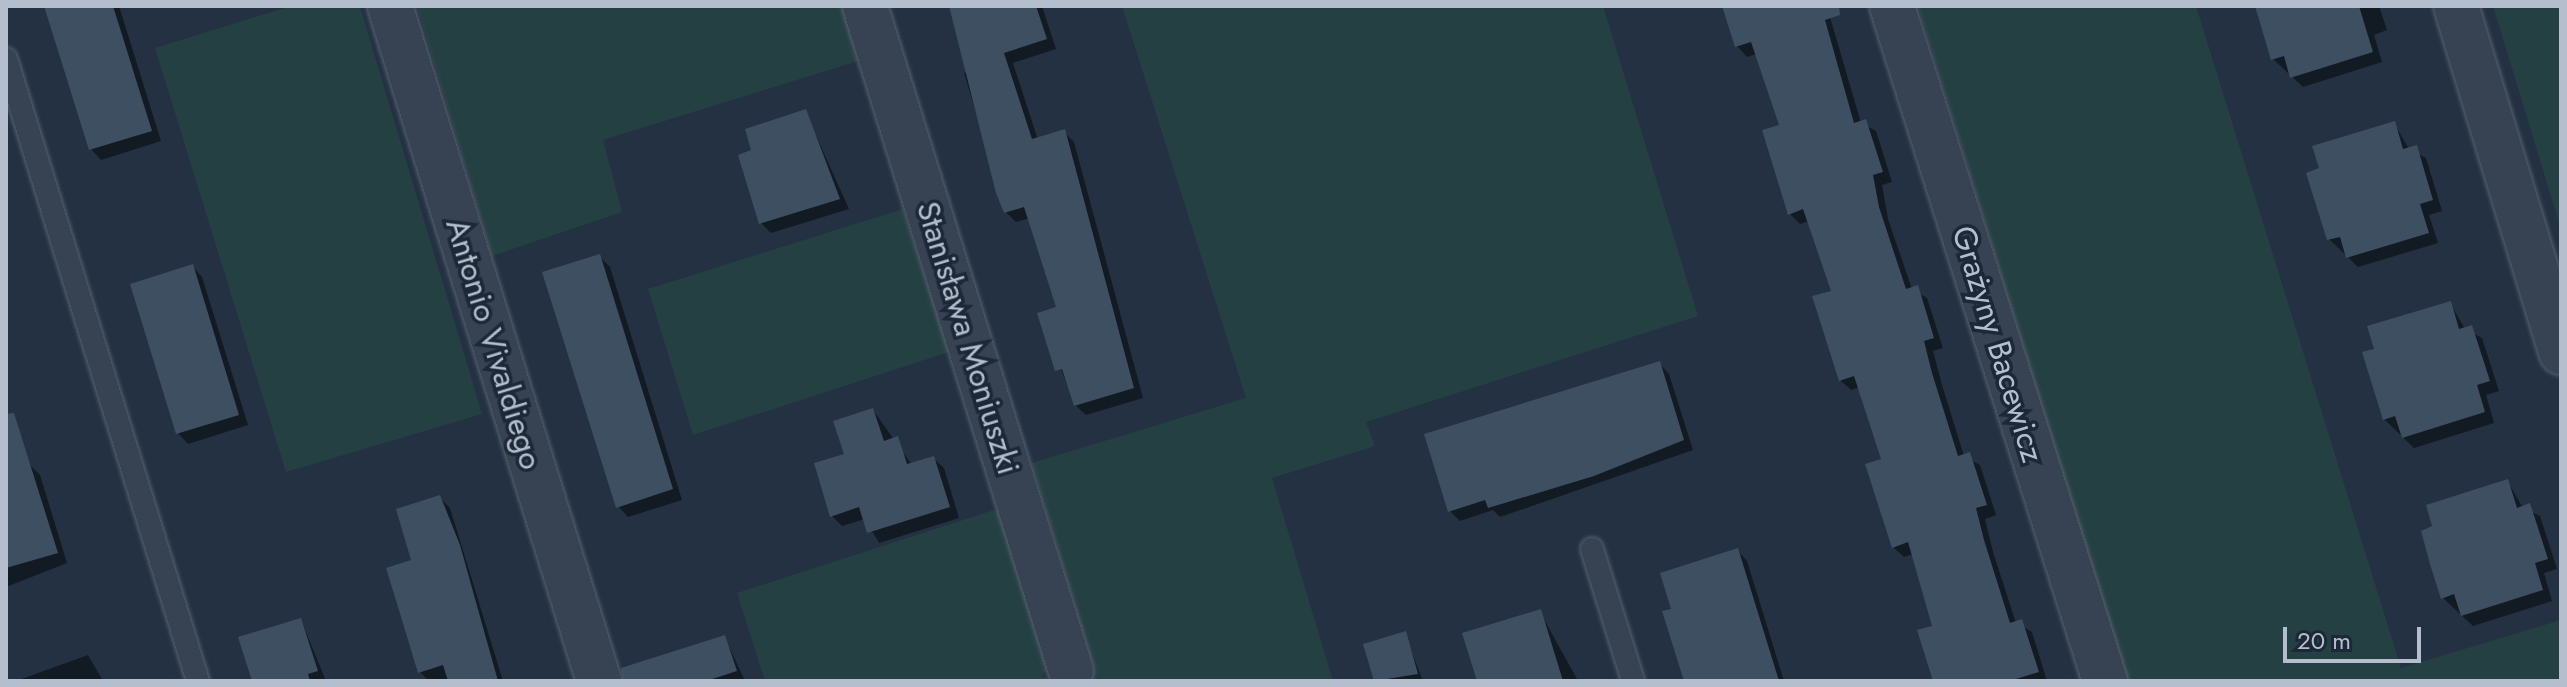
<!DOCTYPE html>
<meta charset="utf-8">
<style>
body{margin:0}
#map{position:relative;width:2567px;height:687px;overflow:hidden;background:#233142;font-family:Jost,sans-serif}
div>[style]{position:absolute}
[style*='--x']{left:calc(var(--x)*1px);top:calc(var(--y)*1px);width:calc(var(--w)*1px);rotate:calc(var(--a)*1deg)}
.green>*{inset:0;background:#254043}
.shadow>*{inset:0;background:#0007}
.building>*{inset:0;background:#3f4f62}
.roads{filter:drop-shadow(0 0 2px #55616f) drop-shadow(0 0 2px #55616f)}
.service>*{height:22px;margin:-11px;padding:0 11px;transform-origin:11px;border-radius:11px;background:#374352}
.minor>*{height:44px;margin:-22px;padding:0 22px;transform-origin:22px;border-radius:22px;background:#374352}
span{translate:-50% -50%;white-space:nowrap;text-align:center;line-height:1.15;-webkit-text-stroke:7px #1c2837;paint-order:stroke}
.street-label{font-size:32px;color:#b4becc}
.frame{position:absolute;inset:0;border:8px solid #b4becc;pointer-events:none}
.scale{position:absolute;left:2283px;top:627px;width:138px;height:36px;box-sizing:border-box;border:4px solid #b4becc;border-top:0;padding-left:10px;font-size:24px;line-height:28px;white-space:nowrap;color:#b4becc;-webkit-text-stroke:6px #1c2837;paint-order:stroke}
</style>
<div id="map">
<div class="green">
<div style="clip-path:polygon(291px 6px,360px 6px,482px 414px,286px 472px,155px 48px)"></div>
<div style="clip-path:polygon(417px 6px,843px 6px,858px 61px,603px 140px,622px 212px,492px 256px)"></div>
<div style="clip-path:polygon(1122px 6px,1603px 6px,1698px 316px,1366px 422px,1375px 446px,1272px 478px,1333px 681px,1087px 681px,1094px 668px,1032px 463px,1246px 398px)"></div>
<div style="clip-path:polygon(1918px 6px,2196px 6px,2401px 668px,2561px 620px,2561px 681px,2127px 681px)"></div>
<div style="clip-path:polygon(2493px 6px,2561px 6px,2561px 229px)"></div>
<div style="clip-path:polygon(903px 209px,949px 352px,693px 435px,648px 289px)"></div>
<div style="clip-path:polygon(1000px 508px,1048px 668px,1042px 676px,1053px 681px,765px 681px,737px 593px)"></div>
</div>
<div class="shadow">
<div style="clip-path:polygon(46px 6px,119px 6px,161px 141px,101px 160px,91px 149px)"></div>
<div style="clip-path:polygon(955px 6px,1042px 6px,1056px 49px,1013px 63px,1038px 140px,1064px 132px,1074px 142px,1143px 398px,1086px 415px,1075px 405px,1040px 315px,1059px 309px,1030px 218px,1016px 222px,1006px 212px,964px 73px,970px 71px)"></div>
<div style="clip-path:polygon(1724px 6px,1837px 6px,1830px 17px,1861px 123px,1876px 131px,1892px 182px,1882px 185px,1888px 219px,1912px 289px,1927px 298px,1943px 348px,1933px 351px,1942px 385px,1964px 456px,1980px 465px,1996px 515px,1985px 519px,1993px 552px,2016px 623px,2032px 632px,2047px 681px,1935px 681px,1935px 627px,1913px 554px,1904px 557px,1893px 547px,1883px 460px,1860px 387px,1851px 390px,1840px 380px,1834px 292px,1809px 221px,1800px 224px,1790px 214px,1781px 127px,1756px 54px,1747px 57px,1737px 46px)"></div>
<div style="clip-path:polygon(2256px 6px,2379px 6px,2387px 30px,2374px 35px,2382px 62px,2303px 87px,2273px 59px)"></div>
<div style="clip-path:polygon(805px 111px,849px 209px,771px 233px,761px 223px,754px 151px)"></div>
<div style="clip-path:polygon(2394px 123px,2409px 149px,2426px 158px,2442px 211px,2429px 215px,2438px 243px,2358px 267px,2329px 239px,2321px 170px)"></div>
<div style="clip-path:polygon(600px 257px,610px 267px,682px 500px,628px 517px,618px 506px)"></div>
<div style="clip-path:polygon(192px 266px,202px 277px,248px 425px,188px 444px,178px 433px)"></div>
<div style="clip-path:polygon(2450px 303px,2465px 329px,2482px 338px,2499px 391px,2486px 395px,2494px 423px,2414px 448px,2384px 419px,2377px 350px)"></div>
<div style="clip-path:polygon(1659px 363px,1669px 374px,1693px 450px,1500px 517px,1493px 510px,1460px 521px,1450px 511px)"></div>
<div style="clip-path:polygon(873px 410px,912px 465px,933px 458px,944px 468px,959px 518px,879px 543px,865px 519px,842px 526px,832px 516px,846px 455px)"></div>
<div style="clip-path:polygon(29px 464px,40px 475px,67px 563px,6px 587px,6px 470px)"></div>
<div style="clip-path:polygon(2508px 482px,2523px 508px,2540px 516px,2557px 569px,2544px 573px,2552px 601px,2473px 626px,2443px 598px)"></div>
<div style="clip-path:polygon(440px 498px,450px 508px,503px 681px,429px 681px,420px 672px,414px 561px)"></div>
<div style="clip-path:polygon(1737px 550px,1747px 561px,1784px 681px,1686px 681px)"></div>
<div style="clip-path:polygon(1540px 612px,1578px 681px,1479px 681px)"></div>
<div style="clip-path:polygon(301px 620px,326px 681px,254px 681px)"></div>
<div style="clip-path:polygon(1405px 634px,1422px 679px,1376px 681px,1366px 645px)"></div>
<div style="clip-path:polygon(725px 638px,745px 681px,662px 681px)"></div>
<div style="clip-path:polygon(88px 655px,103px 681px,16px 681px)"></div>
</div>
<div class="building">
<div style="clip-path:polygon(44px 6px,113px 6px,152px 131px,89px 150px)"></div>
<div style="clip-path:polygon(949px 6px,1036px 6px,1047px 39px,1004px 53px,1032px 139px,1065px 129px,1134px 388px,1074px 406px,1062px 369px,1055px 371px,1037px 313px,1056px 307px,1024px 207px,1004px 213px,996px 193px)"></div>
<div style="clip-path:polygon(1722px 6px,1839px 6px,1840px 15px,1825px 20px,1854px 123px,1866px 119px,1883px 172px,1873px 175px,1879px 207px,1906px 289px,1918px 285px,1934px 338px,1924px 341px,1932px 373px,1958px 456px,1970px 452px,1987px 505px,1976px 508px,1984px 540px,2010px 623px,2022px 619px,2039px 672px,2009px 681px,1933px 681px,1917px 630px,1932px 626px,1908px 542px,1892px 548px,1865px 464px,1881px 459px,1854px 376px,1839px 381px,1812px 296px,1831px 291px,1803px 209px,1788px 215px,1762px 130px,1779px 125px,1751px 42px,1735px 47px)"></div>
<div style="clip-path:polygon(2255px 6px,2359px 6px,2373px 52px,2290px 78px,2284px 56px,2271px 60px)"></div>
<div style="clip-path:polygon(806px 109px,840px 199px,759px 224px,738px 155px,751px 150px,745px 129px)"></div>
<div style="clip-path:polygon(2395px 121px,2403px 149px,2417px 145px,2425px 173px,2433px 200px,2420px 204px,2429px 233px,2346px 258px,2340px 237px,2327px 240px,2306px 173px,2319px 168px,2312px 146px)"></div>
<div style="clip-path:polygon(600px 254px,673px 489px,616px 508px,542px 272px)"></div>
<div style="clip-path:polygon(193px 264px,239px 415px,176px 434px,130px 284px)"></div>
<div style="clip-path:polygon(2451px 301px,2459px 329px,2472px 325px,2490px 381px,2477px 385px,2485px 412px,2402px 438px,2395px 416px,2383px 420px,2362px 352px,2374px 349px,2367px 326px)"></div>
<div style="clip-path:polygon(1660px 361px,1684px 440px,1594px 476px,1488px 508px,1485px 500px,1448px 512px,1424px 434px)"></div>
<div style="clip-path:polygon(873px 408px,884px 441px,898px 436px,907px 464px,934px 456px,950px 507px,867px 533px,859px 507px,830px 517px,814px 463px,844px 454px,833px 421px)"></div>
<div style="clip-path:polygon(14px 413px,58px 553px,6px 568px,6px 414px)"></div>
<div style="clip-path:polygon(2508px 479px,2517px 508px,2530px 503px,2548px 559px,2535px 563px,2543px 590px,2461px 616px,2454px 594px,2441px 599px,2430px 564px,2421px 531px,2432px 526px,2426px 505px)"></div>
<div style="clip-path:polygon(440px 495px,460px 545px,498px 681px,448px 681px,443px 665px,418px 673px,402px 620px,386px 568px,411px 560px,396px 509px)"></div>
<div style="clip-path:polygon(1738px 548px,1779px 681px,1684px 681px,1662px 611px,1671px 609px,1660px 573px)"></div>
<div style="clip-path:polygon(1541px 609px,1563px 681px,1477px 681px,1462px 633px)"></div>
<div style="clip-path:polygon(301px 618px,318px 671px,308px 674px,310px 681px,252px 681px,238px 637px)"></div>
<div style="clip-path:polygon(1406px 631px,1418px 674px,1374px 681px,1363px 644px)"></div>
<div style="clip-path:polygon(725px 635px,737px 671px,706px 681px,623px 681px,621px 668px)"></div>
</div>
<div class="roads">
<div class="service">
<div style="--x:6;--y:59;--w:651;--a:72.85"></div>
<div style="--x:1592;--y:549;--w:138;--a:72.7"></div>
</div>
<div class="minor">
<div style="--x:390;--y:6;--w:707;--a:72.8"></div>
<div style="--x:865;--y:6;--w:696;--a:72.79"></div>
<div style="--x:1892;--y:6;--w:708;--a:72.49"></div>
<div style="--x:2456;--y:6;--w:362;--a:73.1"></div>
</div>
</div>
<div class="street-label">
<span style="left:968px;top:338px;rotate:73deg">Stanisława Moniuszki</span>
<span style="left:494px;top:344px;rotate:73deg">Antonio Vivaldiego</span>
<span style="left:1998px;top:344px;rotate:73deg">Grażyny Bacewicz</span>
</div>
<div class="frame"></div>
<div class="scale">20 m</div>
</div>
